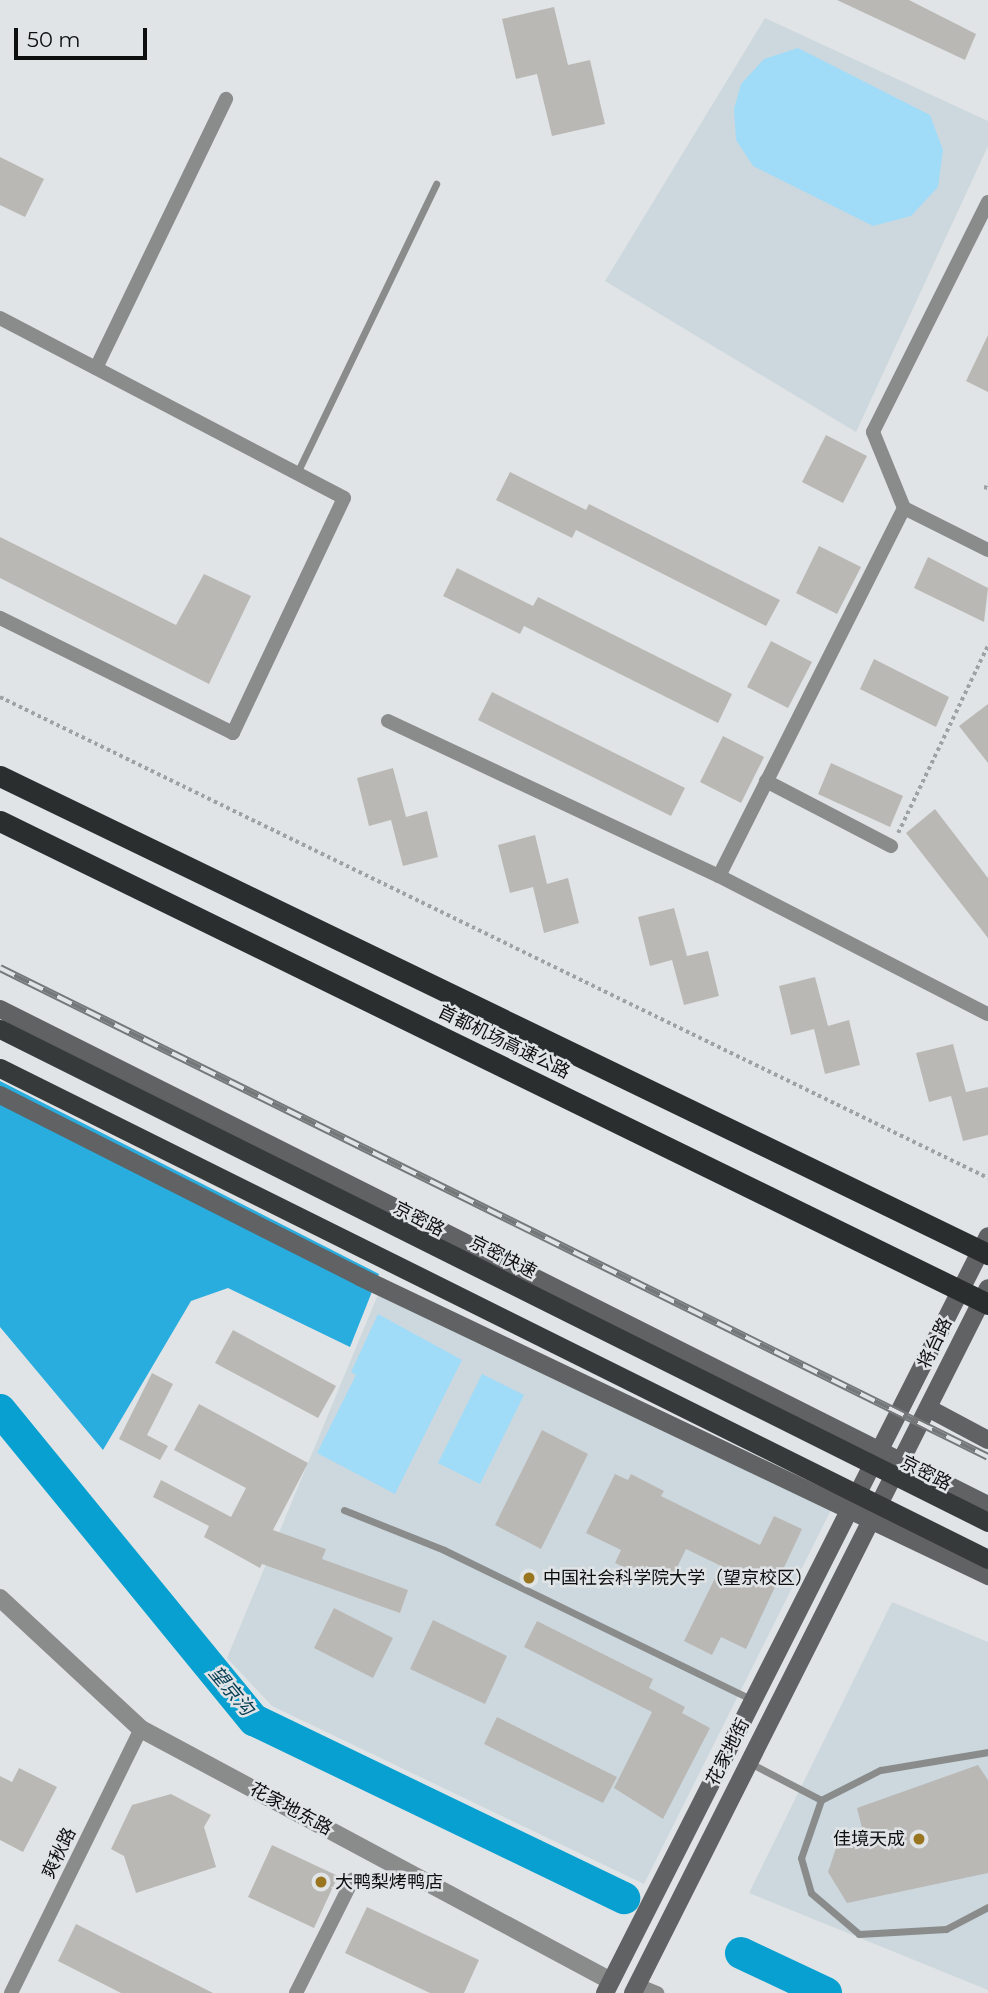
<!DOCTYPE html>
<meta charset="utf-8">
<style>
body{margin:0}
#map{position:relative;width:988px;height:1993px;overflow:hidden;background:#e0e4e6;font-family:Montserrat,"Noto Sans SC",sans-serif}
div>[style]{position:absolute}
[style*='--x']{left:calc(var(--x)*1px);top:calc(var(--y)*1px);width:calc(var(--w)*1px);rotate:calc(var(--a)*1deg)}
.built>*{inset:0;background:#cdd8de}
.green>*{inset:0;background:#a0dbf8}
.forest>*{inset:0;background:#29addf}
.river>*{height:32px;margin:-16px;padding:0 16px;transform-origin:16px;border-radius:16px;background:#07a0d0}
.building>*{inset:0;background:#bab8b5}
.path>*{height:3.5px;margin-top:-1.75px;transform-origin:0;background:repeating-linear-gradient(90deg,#9ea2a3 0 3.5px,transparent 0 7px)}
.service>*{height:7px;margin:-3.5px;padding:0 3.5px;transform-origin:3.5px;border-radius:3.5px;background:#8a8c8c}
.minor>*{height:14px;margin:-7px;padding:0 7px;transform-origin:7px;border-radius:7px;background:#8a8c8c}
.tertiary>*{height:18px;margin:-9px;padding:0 9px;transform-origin:9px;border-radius:9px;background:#8a8c8c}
.secondary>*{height:18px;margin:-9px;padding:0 9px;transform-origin:9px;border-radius:9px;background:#606263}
.trunk>*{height:19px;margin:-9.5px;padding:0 9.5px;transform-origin:9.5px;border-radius:9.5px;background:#373a3b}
.motorway>*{height:21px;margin:-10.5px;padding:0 10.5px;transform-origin:10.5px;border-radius:10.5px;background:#2b2e2f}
.rail>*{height:8px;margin-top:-4px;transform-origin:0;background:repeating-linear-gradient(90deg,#e0e4e6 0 16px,#757879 0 32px);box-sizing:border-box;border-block:2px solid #757879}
.dots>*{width:19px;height:19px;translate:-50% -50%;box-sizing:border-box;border:4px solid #e0e4e6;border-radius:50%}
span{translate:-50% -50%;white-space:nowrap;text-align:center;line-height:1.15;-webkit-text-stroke:5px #e0e4e6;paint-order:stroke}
.street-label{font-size:18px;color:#0d0f0f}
.poi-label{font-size:18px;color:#0d0f0f}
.left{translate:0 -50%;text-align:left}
.right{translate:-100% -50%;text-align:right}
.water-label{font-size:19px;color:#033b50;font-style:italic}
.scale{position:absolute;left:14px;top:28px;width:133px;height:32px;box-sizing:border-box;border:4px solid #0d0f0f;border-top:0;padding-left:9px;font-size:21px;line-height:24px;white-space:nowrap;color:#0d0f0f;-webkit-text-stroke:5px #e0e4e6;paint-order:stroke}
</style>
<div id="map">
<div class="built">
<div style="clip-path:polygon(765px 18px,988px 121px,988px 146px,856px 432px,605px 281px)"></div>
<div style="clip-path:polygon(384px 1280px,837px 1498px,644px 1884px,272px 1706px,227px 1658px)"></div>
<div style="clip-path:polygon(892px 1602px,988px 1642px,988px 1990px,749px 1893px)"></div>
</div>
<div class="green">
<div style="clip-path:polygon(798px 48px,930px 115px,943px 150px,938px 187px,911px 216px,873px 226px,753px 166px,736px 140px,734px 109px,741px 84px,764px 59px)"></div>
<div style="clip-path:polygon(378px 1314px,462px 1360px,395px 1494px,317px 1453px,356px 1375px,351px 1372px)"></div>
<div style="clip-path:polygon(482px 1374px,524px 1395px,480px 1484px,438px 1463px)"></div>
</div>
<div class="forest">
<div style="clip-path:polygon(0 1081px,379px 1274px,350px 1347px,228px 1288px,191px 1301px,103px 1450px,0 1327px)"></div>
</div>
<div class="river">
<div style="--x:0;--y:1410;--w:401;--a:50.7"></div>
<div style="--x:254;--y:1720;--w:411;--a:25.7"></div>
<div style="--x:741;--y:1953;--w:94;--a:25.2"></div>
</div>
<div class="building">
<div style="clip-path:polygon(837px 0,909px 0,976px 34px,965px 60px)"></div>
<div style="clip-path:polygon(554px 7px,568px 65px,590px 60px,605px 124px,552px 136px,537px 74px,516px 79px,502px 19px)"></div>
<div style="clip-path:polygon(0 157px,44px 179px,25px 217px,0 205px)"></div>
<div style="clip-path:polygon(988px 335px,988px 392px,966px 381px)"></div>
<div style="clip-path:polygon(826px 435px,867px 456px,843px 503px,802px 482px)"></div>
<div style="clip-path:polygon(510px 472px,586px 510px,589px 504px,780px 600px,766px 626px,576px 530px,572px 538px,496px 500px)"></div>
<div style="clip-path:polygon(0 537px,176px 625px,204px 574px,251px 596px,209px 684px,0 578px)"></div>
<div style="clip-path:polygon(819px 546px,861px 567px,837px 614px,796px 593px)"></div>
<div style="clip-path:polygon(928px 557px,988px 588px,984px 622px,914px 588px)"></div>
<div style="clip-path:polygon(457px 568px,533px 606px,538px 597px,732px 694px,718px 723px,524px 626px,520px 634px,443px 596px)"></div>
<div style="clip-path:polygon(771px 641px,812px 662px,788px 708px,747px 687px)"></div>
<div style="clip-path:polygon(874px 659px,949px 697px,936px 727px,860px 689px)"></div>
<div style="clip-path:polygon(492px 692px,685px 788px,671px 816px,478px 720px)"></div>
<div style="clip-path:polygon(988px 704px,988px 763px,959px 726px)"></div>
<div style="clip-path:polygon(723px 736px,764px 757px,741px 803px,700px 782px)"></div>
<div style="clip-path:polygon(831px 763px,903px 796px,890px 827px,818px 794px)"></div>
<div style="clip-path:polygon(393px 768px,406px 817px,427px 811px,438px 857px,403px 866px,391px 820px,369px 826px,357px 778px)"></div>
<div style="clip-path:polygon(935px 809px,988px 878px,988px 938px,906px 833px)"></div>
<div style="clip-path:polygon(535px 835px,547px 884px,568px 878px,579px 923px,544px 933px,533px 887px,510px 893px,498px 845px)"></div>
<div style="clip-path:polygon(674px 908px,687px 956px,708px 951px,719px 996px,684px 1005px,672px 960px,650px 966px,638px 917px)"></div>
<div style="clip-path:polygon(815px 977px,828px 1026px,849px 1020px,860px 1065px,825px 1074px,814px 1029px,791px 1035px,779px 986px)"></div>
<div style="clip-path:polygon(953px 1044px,966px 1092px,988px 1087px,988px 1135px,963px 1141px,951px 1096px,929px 1102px,916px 1053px)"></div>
<div style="clip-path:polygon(233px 1330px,336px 1386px,318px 1418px,215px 1363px)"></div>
<div style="clip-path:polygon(152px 1373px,173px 1384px,147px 1435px,168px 1446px,160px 1460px,119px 1439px)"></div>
<div style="clip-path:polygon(199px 1404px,308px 1463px,273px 1530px,326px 1549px,322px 1559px,408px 1590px,400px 1613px,262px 1564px,260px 1568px,204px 1537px,209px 1526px,153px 1497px,161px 1480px,231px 1517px,246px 1488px,174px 1450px)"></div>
<div style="clip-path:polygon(542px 1430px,588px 1454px,541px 1549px,495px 1525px)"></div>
<div style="clip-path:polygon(615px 1474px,628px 1480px,631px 1474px,664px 1491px,661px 1496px,760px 1545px,774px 1516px,802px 1529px,746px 1649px,721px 1637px,712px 1655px,684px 1641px,721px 1566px,686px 1549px,667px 1588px,615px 1563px,621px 1550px,586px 1533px)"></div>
<div style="clip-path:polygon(334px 1608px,393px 1638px,373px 1678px,314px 1648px)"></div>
<div style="clip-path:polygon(433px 1620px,507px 1656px,485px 1704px,410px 1669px)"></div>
<div style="clip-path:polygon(537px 1621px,653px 1679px,649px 1688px,685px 1707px,682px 1713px,710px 1728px,663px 1819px,614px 1788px,652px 1712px,524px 1647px)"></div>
<div style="clip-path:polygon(497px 1717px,617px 1777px,603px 1803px,484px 1744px)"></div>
<div style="clip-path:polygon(978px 1765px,988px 1780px,988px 1873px,847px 1903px,828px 1872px,837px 1845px,863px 1832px,857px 1808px)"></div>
<div style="clip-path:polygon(19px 1768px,57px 1787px,23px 1852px,0 1840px,0 1776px,12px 1782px)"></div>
<div style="clip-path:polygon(171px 1794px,211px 1815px,204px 1827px,216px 1867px,136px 1893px,124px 1856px,111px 1849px,132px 1805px)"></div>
<div style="clip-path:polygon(272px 1845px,338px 1876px,314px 1928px,248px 1897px)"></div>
<div style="clip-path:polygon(367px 1907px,479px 1960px,464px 1993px,430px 1993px,345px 1953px)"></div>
<div style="clip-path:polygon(76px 1924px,213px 1993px,121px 1993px,58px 1961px)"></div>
</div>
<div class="path">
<div style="--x:984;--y:487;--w:4;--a:14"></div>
<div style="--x:0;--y:697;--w:1099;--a:25.96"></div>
<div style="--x:898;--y:833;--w:208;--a:-64.4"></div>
</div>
<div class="service">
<div style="--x:297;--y:473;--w:321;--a:-64.3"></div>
<div style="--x:344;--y:1510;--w:108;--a:21.8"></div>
<div style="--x:444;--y:1550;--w:343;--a:25.9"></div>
<div style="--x:988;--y:1752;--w:109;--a:170.5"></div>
<div style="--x:880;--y:1770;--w:66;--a:153"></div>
<div style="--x:821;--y:1800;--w:61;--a:109"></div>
<div style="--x:801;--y:1858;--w:36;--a:74"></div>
<div style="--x:811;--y:1893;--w:63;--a:40.5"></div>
<div style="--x:859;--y:1934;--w:87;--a:-3.3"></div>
<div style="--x:946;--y:1929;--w:47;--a:-27.6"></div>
<div style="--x:750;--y:1763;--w:80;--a:27.5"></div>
</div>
<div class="minor">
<div style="--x:988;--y:202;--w:257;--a:116.6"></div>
<div style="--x:873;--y:432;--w:82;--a:67.8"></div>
<div style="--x:904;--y:508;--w:94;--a:26.6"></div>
<div style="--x:0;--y:318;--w:388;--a:27.6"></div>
<div style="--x:344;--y:498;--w:260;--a:115.3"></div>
<div style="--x:233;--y:733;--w:260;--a:-153.7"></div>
<div style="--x:96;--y:368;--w:299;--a:-64.2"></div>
<div style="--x:388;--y:721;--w:365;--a:25.1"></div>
<div style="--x:719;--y:876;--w:302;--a:27.2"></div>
<div style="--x:766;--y:781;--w:141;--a:27.5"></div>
<div style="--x:719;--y:876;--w:412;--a:-63.3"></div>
<div style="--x:637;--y:1985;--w:22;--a:22"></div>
<div style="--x:11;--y:1993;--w:294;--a:-63.8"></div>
<div style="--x:296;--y:1993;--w:127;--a:-63.4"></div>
</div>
<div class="tertiary">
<div style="--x:0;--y:1598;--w:192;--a:42.9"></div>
<div style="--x:141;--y:1729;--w:533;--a:28.2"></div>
</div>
<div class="secondary">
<div style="--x:0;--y:1009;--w:1106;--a:26.66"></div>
<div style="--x:0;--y:1095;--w:403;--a:26.8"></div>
<div style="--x:360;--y:1277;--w:696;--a:25.46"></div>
<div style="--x:928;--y:1408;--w:68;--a:28.1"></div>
<div style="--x:605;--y:1993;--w:848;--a:-63.16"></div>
<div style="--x:633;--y:1993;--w:789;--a:-63.27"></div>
</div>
<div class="trunk">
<div style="--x:0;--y:1029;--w:1104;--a:26.52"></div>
<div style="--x:0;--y:1068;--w:1103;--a:26.43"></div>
</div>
<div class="motorway">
<div style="--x:0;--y:776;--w:1098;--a:25.82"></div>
<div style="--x:0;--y:821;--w:1100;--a:26.05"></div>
</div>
<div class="rail">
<div style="--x:0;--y:968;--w:1102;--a:26.33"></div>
</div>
<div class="dots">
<div style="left:529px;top:1578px;background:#9a7520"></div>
<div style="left:919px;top:1839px;background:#9a7520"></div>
<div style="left:321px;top:1882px;background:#9a7520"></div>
</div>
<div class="street-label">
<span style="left:504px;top:1042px;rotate:26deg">首都机场高速公路</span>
<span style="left:419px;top:1219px;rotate:27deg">京密路</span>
<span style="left:503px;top:1257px;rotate:27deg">京密快速</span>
<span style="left:935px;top:1343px;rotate:-64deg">将台路</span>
<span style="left:926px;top:1473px;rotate:27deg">京密路</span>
<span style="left:728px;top:1752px;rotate:-63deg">花家地街</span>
<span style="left:291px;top:1809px;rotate:28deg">花家地东路</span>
<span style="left:59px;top:1853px;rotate:-64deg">爽秋路</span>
</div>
<div class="poi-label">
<span class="left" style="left:543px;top:1578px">中国社会科学院大学（望京校区）</span>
<span class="right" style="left:905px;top:1839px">佳境天成</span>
<span class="left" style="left:335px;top:1882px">大鸭梨烤鸭店</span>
</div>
<div class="water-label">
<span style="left:231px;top:1691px;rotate:50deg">望京沟</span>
</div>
<div class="scale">50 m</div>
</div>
